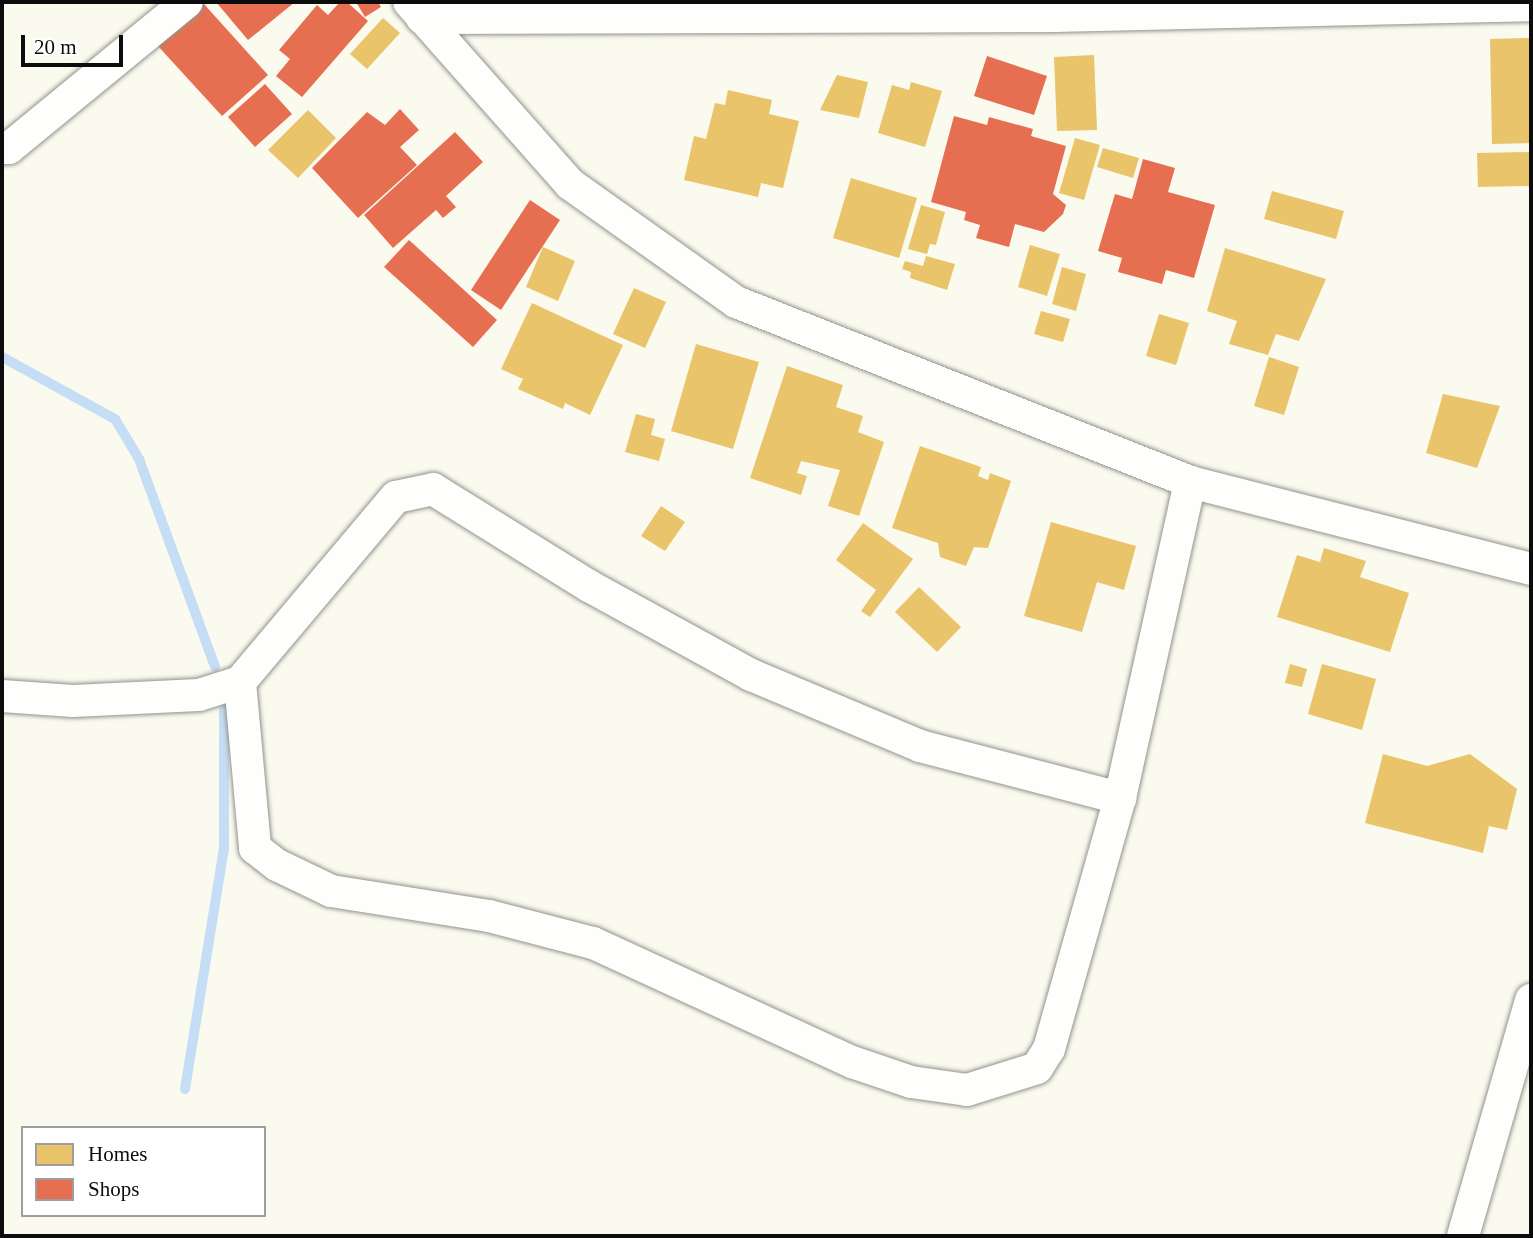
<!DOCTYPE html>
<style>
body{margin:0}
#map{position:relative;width:1533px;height:1238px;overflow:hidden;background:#fafaef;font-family:Georgia,serif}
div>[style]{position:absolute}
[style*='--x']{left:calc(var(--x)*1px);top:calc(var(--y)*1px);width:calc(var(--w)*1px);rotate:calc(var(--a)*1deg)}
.homes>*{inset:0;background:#e9c46a}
.shops>*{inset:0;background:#e76f51}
.stream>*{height:10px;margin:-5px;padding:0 5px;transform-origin:5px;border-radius:5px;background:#c5def5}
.roads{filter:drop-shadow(0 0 2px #93938e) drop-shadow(0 0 2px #93938e)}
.street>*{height:32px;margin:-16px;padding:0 16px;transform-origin:16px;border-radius:16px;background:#fefefd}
span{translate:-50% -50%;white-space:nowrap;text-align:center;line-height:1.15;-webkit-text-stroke:7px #fff;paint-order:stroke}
.frame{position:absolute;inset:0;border:4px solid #0c0c0c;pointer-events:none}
.legend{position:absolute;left:21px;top:1126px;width:245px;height:91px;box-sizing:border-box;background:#fff;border:2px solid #9e9e9e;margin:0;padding:9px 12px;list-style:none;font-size:21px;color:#0c0c0c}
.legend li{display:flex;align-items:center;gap:14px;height:35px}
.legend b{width:35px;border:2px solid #9e9e9e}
.scale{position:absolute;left:21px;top:35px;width:102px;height:32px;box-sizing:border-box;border:4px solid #0c0c0c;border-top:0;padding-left:9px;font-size:21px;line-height:24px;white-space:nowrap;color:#0c0c0c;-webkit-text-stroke:5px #fff;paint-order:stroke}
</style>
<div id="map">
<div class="homes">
<div style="clip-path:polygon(383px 18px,400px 33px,367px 69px,350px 54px)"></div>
<div style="clip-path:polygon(1531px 38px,1531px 143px,1492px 144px,1490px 39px)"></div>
<div style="clip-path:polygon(1094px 55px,1097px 130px,1057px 131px,1054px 57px)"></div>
<div style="clip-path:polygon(837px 75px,868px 82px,859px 118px,820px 110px)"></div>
<div style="clip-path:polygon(911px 82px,942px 91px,925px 147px,878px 133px,892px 85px,909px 90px)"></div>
<div style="clip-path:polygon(728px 90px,772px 100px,769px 114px,799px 121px,783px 188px,761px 183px,758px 197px,684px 180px,694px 136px,706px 139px,715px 103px,725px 105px)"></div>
<div style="clip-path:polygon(308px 110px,336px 138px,298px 178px,268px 150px)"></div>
<div style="clip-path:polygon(1075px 138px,1100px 145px,1084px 200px,1059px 193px)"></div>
<div style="clip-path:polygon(1103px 148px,1139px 158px,1133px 178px,1097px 167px)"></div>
<div style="clip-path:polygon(1531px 152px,1531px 186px,1478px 187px,1477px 153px)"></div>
<div style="clip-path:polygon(851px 178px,917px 198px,899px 258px,833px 238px)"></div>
<div style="clip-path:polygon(1272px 191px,1344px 211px,1336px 239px,1264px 219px)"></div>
<div style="clip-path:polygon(921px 205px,945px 212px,936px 245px,930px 244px,927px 254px,908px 249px)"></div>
<div style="clip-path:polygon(1030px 245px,1060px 254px,1047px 296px,1018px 287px)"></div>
<div style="clip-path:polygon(543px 247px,575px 261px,558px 301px,526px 287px)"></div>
<div style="clip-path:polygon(1225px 248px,1326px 279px,1299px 341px,1276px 334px,1268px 355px,1229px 344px,1237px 321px,1207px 311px)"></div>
<div style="clip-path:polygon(926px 256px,955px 264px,947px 290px,910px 278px,911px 272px,902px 269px,905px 261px,923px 266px)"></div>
<div style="clip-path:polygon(1062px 267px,1086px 274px,1076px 311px,1052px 304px)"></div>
<div style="clip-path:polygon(634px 288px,666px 302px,645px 348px,613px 334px)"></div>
<div style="clip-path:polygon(532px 303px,623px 345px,590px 415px,565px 403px,563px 409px,518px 389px,523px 379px,501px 369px)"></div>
<div style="clip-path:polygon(1041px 311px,1070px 319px,1063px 342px,1034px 334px)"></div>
<div style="clip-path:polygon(1159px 314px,1189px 323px,1176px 365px,1146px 356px)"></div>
<div style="clip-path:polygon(696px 344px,759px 362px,733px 449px,671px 431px)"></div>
<div style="clip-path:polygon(1269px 357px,1299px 367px,1284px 415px,1254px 406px)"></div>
<div style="clip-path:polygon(787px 366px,843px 385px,836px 407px,863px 416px,858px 432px,884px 442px,859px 516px,828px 506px,840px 470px,801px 461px,797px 473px,807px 476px,801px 495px,750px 478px)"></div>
<div style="clip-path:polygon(1443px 394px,1500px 406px,1477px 468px,1426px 453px)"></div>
<div style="clip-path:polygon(636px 414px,655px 419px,651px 435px,665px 439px,659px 461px,625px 452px)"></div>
<div style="clip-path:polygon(920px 446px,981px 467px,978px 476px,988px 480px,990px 473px,1011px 481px,988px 548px,974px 547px,966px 566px,940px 557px,938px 543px,892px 528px)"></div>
<div style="clip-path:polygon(661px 506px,685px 522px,665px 551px,641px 536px)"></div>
<div style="clip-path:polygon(1051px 522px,1136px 546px,1124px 590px,1097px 582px,1082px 632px,1024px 616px)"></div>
<div style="clip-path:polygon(863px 523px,913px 559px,870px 617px,861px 611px,876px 590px,836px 560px)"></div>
<div style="clip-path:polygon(1324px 548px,1366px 561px,1360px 577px,1409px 593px,1390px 652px,1277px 617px,1297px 555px,1320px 562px)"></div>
<div style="clip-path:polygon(919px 587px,961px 627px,937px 652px,895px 612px)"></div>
<div style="clip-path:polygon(1290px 664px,1307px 669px,1302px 687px,1285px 683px)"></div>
<div style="clip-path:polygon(1322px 664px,1376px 679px,1362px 730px,1308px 714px)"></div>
<div style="clip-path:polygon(1383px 754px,1427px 766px,1470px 754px,1517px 789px,1507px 830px,1489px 826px,1483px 853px,1365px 823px)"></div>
</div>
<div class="shops">
<div style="clip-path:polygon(216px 2px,295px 2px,248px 40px)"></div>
<div style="clip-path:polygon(340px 2px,347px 2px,368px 21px,302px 97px,276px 76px,290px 59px,279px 50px,317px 5px,328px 15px)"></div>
<div style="clip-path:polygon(356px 2px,378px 2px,381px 7px,365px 17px)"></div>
<div style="clip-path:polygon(203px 3px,268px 75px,222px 116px,157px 45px)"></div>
<div style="clip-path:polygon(987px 56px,1047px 76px,1034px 115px,974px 96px)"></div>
<div style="clip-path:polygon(265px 84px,292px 114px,255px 147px,228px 117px)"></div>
<div style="clip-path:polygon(400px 109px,419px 130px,400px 147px,417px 165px,358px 218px,312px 168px,367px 112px,385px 125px)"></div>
<div style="clip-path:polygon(954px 116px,987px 125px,989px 117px,1033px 129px,1031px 136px,1066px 146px,1053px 194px,1066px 205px,1063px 214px,1044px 232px,1015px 224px,1009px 247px,976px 238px,980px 225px,964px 220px,966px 212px,931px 202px)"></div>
<div style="clip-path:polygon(455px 132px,483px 162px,446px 196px,456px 207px,443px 218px,436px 210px,393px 248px,364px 215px)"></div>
<div style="clip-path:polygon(1143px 159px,1175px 168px,1168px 192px,1215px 205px,1194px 278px,1166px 270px,1162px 284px,1118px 272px,1122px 258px,1098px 251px,1115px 194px,1132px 199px)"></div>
<div style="clip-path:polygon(530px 200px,560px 220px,501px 310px,471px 290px)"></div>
<div style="clip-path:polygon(409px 240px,497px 320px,473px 347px,384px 267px)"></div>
</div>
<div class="stream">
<div style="--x:2;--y:357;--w:129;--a:28.8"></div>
<div style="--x:115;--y:419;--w:47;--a:59"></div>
<div style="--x:139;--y:459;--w:221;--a:69.9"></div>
<div style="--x:185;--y:1089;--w:243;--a:-80.8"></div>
<div style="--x:224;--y:849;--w:139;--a:-90"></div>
</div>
<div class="roads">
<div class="street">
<div style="--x:409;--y:2;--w:243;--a:48.5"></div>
<div style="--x:570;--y:184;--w:204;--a:35.4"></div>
<div style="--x:736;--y:302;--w:488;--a:21.6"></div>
<div style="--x:1190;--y:482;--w:352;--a:14.3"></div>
<div style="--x:422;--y:18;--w:632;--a:-0.18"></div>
<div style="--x:1054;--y:16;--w:477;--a:-1.3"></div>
<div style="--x:2;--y:148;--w:7;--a:0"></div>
<div style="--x:9;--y:148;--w:230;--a:-39.4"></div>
<div style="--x:240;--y:682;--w:167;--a:84.8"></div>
<div style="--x:255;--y:848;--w:28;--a:38"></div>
<div style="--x:277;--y:865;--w:60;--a:25.7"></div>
<div style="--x:331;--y:891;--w:160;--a:9"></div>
<div style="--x:489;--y:916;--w:107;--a:14.6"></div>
<div style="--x:593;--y:943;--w:285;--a:24.7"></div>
<div style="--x:852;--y:1062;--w:62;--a:18.7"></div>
<div style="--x:911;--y:1082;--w:57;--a:8.1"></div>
<div style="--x:967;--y:1090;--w:73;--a:-17.4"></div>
<div style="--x:1037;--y:1068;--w:22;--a:-58"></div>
<div style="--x:1049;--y:1049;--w:261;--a:-74.2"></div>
<div style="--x:1120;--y:798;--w:324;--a:-77.5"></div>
<div style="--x:2;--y:696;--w:71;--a:4"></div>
<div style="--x:73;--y:701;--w:126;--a:-2.7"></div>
<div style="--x:199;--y:695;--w:43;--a:-17.6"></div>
<div style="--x:240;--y:682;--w:242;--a:-49.9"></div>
<div style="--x:396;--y:497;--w:38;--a:-12"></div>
<div style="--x:433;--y:489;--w:184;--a:31.9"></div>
<div style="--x:589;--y:586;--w:185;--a:28.8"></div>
<div style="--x:751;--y:675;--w:183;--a:22.8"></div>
<div style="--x:920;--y:746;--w:207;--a:14.6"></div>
<div style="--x:1463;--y:1236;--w:246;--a:-73.9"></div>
</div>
</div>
<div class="frame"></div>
<ul class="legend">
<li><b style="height:19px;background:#e9c46a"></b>Homes</li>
<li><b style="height:19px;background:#e76f51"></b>Shops</li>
</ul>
<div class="scale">20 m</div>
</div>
